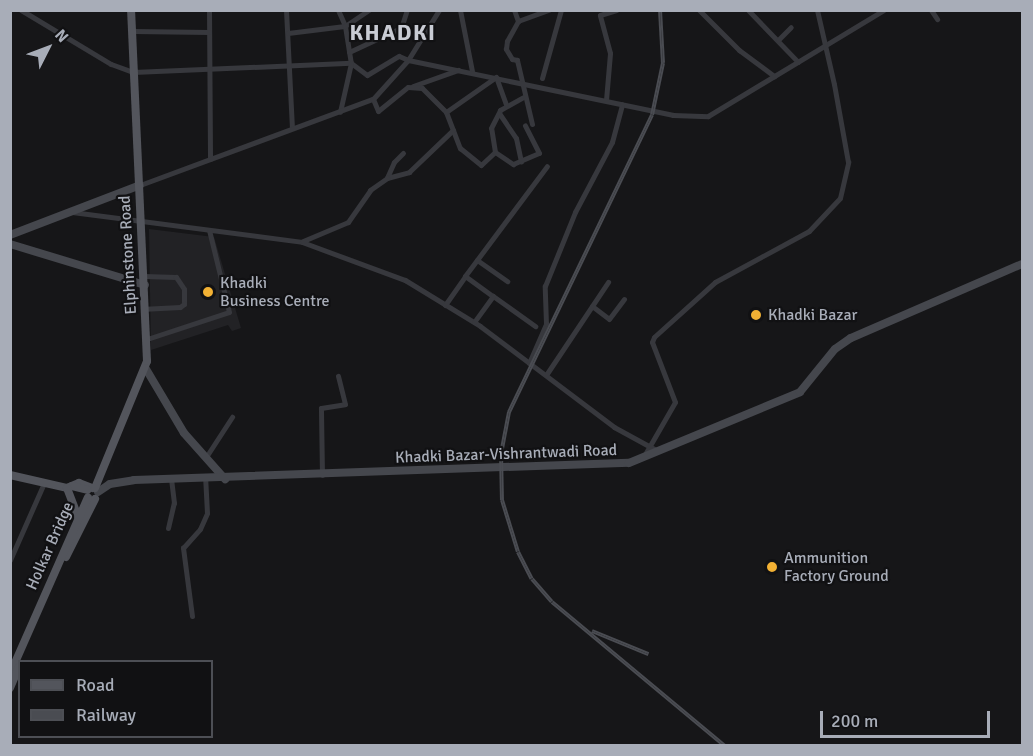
<!DOCTYPE html>
<style>
body{margin:0}
#map{position:relative;width:1033px;height:756px;overflow:hidden;background:#161618;font-family:Signika,sans-serif}
div>[style]{position:absolute}
[style*='--x']{left:calc(var(--x)*1px);top:calc(var(--y)*1px);width:calc(var(--w)*1px);rotate:calc(var(--a)*1deg)}
.built>*{inset:0;background:#222225}
.street>*{height:5px;margin:-2.5px;padding:0 2.5px;transform-origin:2.5px;border-radius:2.5px;background:#37383d}
.secondary>*{height:8px;margin:-4px;padding:0 4px;transform-origin:4px;border-radius:4px;background:#45474d}
.primary>*{height:8px;margin:-4px;padding:0 4px;transform-origin:4px;border-radius:4px;background:#53555c}
.rail>*{height:4px;margin-top:-2px;transform-origin:0;background:repeating-linear-gradient(90deg,#111113 0 4.5px,#4a4c52 0 9px);box-sizing:border-box;border-block:2px solid #4a4c52}
.street-bridge>*{height:5px;margin:-2.5px;padding:0 2.5px;transform-origin:2.5px;border-radius:2.5px;background:#37383d}
.dots>*{width:16px;height:16px;translate:-50% -50%;box-sizing:border-box;border:3px solid #111113;border-radius:50%}
span{translate:-50% -50%;white-space:nowrap;text-align:center;line-height:1.15;-webkit-text-stroke:4.5px #111113;paint-order:stroke}
.street-label{font-size:16px;color:#a8adb8}
.poi-label{font-size:16px;color:#a8adb8}
.left{translate:0 -50%;text-align:left}
.district-label{font-size:22px;color:#c9ccd4;font-weight:700;letter-spacing:1.5px}
.frame{position:absolute;inset:0;border:12px solid #a8adb8;pointer-events:none}
.legend{position:absolute;left:18px;top:660px;width:195px;height:78px;box-sizing:border-box;background:#111113;border:2px solid #4d4f55;margin:0;padding:8px 10px;list-style:none;font-size:18px;color:#a8adb8}
.legend li{display:flex;align-items:center;gap:12px;height:30px}
.legend b{width:30px;border:2px solid #4d4f55}
.north{position:absolute;left:18px;top:18px;width:60px;height:60px;-webkit-text-stroke:4px #111113;paint-order:stroke;rotate:48deg;font-size:16px;font-weight:700;line-height:24px;text-align:center;color:#a8adb8}
.north::after{content:'';display:block;margin:auto;width:21px;height:27px;background:#a8adb8;clip-path:polygon(50% 0,100% 100%,50% 72%,0 100%)}
.scale{position:absolute;left:820px;top:711px;width:170px;height:27px;box-sizing:border-box;border:3px solid #a8adb8;border-top:0;padding-left:8px;font-size:18px;line-height:21px;white-space:nowrap;color:#a8adb8;-webkit-text-stroke:4px #111113;paint-order:stroke}
</style>
<div id="map">
<div class="built">
<div style="clip-path:polygon(149px 229px,214px 237px,241px 328px,232px 331px,228px 325px,151px 350px)"></div>
</div>
<div class="street">
<div style="--x:21;--y:10;--w:105;--a:31"></div>
<div style="--x:111;--y:64;--w:23;--a:20"></div>
<div style="--x:133;--y:72;--w:218;--a:-2.4"></div>
<div style="--x:351;--y:63;--w:20;--a:37"></div>
<div style="--x:367;--y:75;--w:37;--a:-31"></div>
<div style="--x:399;--y:56;--w:10;--a:24"></div>
<div style="--x:408;--y:60;--w:59;--a:-58.2"></div>
<div style="--x:209;--y:10;--w:149;--a:89.6"></div>
<div style="--x:286;--y:10;--w:117;--a:87.1"></div>
<div style="--x:338;--y:10;--w:17;--a:66"></div>
<div style="--x:345;--y:26;--w:37;--a:81"></div>
<div style="--x:351;--y:63;--w:50;--a:102.7"></div>
<div style="--x:460;--y:10;--w:62;--a:78.9"></div>
<div style="--x:514;--y:10;--w:12;--a:70"></div>
<div style="--x:699;--y:10;--w:57;--a:45"></div>
<div style="--x:739;--y:50;--w:44;--a:36.6"></div>
<div style="--x:748;--y:10;--w:72;--a:46.1"></div>
<div style="--x:931;--y:10;--w:11;--a:56"></div>
<div style="--x:133;--y:31;--w:76;--a:0.8"></div>
<div style="--x:288;--y:33;--w:57;--a:-7"></div>
<div style="--x:345;--y:26;--w:29;--a:-34"></div>
<div style="--x:778;--y:40;--w:18;--a:-45"></div>
<div style="--x:349;--y:52;--w:57;--a:-24.8"></div>
<div style="--x:401;--y:28;--w:19;--a:-72"></div>
<div style="--x:542;--y:78;--w:71;--a:-74.4"></div>
<div style="--x:413;--y:86;--w:48;--a:-19.6"></div>
<div style="--x:373;--y:99;--w:13;--a:67"></div>
<div style="--x:378;--y:111;--w:38;--a:-39"></div>
<div style="--x:408;--y:87;--w:14;--a:4"></div>
<div style="--x:422;--y:88;--w:34;--a:45"></div>
<div style="--x:446;--y:112;--w:39;--a:69"></div>
<div style="--x:460;--y:148;--w:27;--a:39"></div>
<div style="--x:481;--y:165;--w:19;--a:-43"></div>
<div style="--x:495;--y:152;--w:24;--a:-99"></div>
<div style="--x:491;--y:128;--w:20;--a:-63"></div>
<div style="--x:500;--y:110;--w:26;--a:-29"></div>
<div style="--x:606;--y:100;--w:47;--a:-85.1"></div>
<div style="--x:610;--y:53;--w:39;--a:-105"></div>
<div style="--x:600;--y:15;--w:17;--a:-17"></div>
<div style="--x:446;--y:112;--w:61;--a:-35"></div>
<div style="--x:496;--y:77;--w:29;--a:70"></div>
<div style="--x:499;--y:113;--w:30;--a:56"></div>
<div style="--x:516;--y:138;--w:24;--a:78"></div>
<div style="--x:532;--y:124;--w:66;--a:-103.2"></div>
<div style="--x:517;--y:60;--w:5;--a:-169"></div>
<div style="--x:512;--y:59;--w:12;--a:-121"></div>
<div style="--x:506;--y:49;--w:8;--a:-83"></div>
<div style="--x:507;--y:41;--w:23;--a:-61"></div>
<div style="--x:518;--y:21;--w:33;--a:-20"></div>
<div style="--x:495;--y:152;--w:22;--a:34"></div>
<div style="--x:513;--y:164;--w:28;--a:-23"></div>
<div style="--x:539;--y:153;--w:31;--a:-117"></div>
<div style="--x:403;--y:153;--w:13;--a:135"></div>
<div style="--x:394;--y:162;--w:17;--a:114"></div>
<div style="--x:387;--y:178;--w:23;--a:-15"></div>
<div style="--x:409;--y:172;--w:61;--a:-43.7"></div>
<div style="--x:140;--y:185;--w:248;--a:-20.3"></div>
<div style="--x:373;--y:99;--w:52;--a:-48.1"></div>
<div style="--x:408;--y:60;--w:271;--a:11.7"></div>
<div style="--x:673;--y:115;--w:35;--a:2"></div>
<div style="--x:708;--y:116;--w:205;--a:-31.1"></div>
<div style="--x:72;--y:212;--w:232;--a:7.4"></div>
<div style="--x:302;--y:242;--w:110;--a:20.3"></div>
<div style="--x:405;--y:280;--w:88;--a:31.5"></div>
<div style="--x:480;--y:326;--w:168;--a:37"></div>
<div style="--x:614;--y:427;--w:50;--a:28.6"></div>
<div style="--x:303;--y:241;--w:49;--a:-22.9"></div>
<div style="--x:348;--y:222;--w:39;--a:-55"></div>
<div style="--x:370;--y:190;--w:21;--a:-35"></div>
<div style="--x:477;--y:260;--w:37;--a:35"></div>
<div style="--x:144;--y:276;--w:32;--a:2"></div>
<div style="--x:176;--y:277;--w:14;--a:56"></div>
<div style="--x:184;--y:289;--w:15;--a:90"></div>
<div style="--x:184;--y:304;--w:5;--a:143"></div>
<div style="--x:180;--y:307;--w:34;--a:177"></div>
<div style="--x:465;--y:276;--w:137;--a:-53.3"></div>
<div style="--x:493;--y:296;--w:52;--a:35.5"></div>
<div style="--x:445;--y:305;--w:35;--a:-55"></div>
<div style="--x:465;--y:276;--w:34;--a:36"></div>
<div style="--x:493;--y:296;--w:32;--a:126"></div>
<div style="--x:592;--y:306;--w:21;--a:37"></div>
<div style="--x:609;--y:319;--w:25;--a:-53"></div>
<div style="--x:147;--y:339;--w:86;--a:-18.2"></div>
<div style="--x:229;--y:312;--w:84;--a:-103.7"></div>
<div style="--x:529;--y:363;--w:43;--a:-66.4"></div>
<div style="--x:546;--y:324;--w:38;--a:-92"></div>
<div style="--x:545;--y:286;--w:80;--a:-67.9"></div>
<div style="--x:575;--y:212;--w:79;--a:-62.1"></div>
<div style="--x:612;--y:142;--w:39;--a:-75"></div>
<div style="--x:546;--y:375;--w:112;--a:-56.3"></div>
<div style="--x:644;--y:456;--w:62;--a:-60.1"></div>
<div style="--x:675;--y:402;--w:64;--a:-111"></div>
<div style="--x:652;--y:342;--w:5;--a:-68"></div>
<div style="--x:654;--y:337;--w:82;--a:-42"></div>
<div style="--x:715;--y:282;--w:107;--a:-28.5"></div>
<div style="--x:809;--y:231;--w:45;--a:-46.8"></div>
<div style="--x:840;--y:198;--w:37;--a:-77"></div>
<div style="--x:848;--y:162;--w:79;--a:-100.2"></div>
<div style="--x:206;--y:457;--w:48;--a:-57"></div>
<div style="--x:322;--y:475;--w:67;--a:-90.9"></div>
<div style="--x:321;--y:408;--w:24;--a:-9"></div>
<div style="--x:345;--y:404;--w:29;--a:-104"></div>
<div style="--x:168;--y:528;--w:26;--a:-77"></div>
<div style="--x:174;--y:503;--w:23;--a:-97"></div>
<div style="--x:10;--y:560;--w:84;--a:-66.2"></div>
<div style="--x:192;--y:616;--w:69;--a:-97.5"></div>
<div style="--x:183;--y:548;--w:25;--a:-48"></div>
<div style="--x:200;--y:529;--w:17;--a:-66"></div>
<div style="--x:207;--y:513;--w:34;--a:-93"></div>
</div>
<div class="secondary">
<div style="--x:10;--y:235;--w:139;--a:-21"></div>
<div style="--x:10;--y:244;--w:141;--a:16.9"></div>
<div style="--x:146;--y:369;--w:74;--a:59.3"></div>
<div style="--x:184;--y:433;--w:62;--a:48.3"></div>
<div style="--x:98;--y:492;--w:14;--a:-34"></div>
<div style="--x:110;--y:484;--w:24;--a:-9"></div>
<div style="--x:134;--y:480;--w:495;--a:-2"></div>
<div style="--x:629;--y:463;--w:185;--a:-22.5"></div>
<div style="--x:800;--y:392;--w:55;--a:-50.9"></div>
<div style="--x:835;--y:349;--w:19;--a:-35"></div>
<div style="--x:851;--y:338;--w:186;--a:-23.4"></div>
</div>
<div class="primary">
<div style="--x:10;--y:475;--w:58;--a:12.8"></div>
<div style="--x:67;--y:488;--w:13;--a:-23"></div>
<div style="--x:79;--y:483;--w:14;--a:21"></div>
<div style="--x:72;--y:486;--w:16;--a:14"></div>
<div style="--x:67;--y:488;--w:31;--a:69"></div>
<div style="--x:95;--y:488;--w:137;--a:-67.7"></div>
<div style="--x:147;--y:361;--w:351;--a:-92.6"></div>
<div style="--x:66;--y:557;--w:65;--a:-63.4"></div>
<div style="--x:10;--y:674;--w:193;--a:-66.2"></div>
<div style="--x:10;--y:688;--w:23;--a:-67"></div>
</div>
<div class="rail">
<div style="--x:660;--y:10;--w:53;--a:86.8"></div>
<div style="--x:663;--y:63;--w:53;--a:101.9"></div>
<div style="--x:652;--y:115;--w:330;--a:115.7"></div>
<div style="--x:509;--y:412;--w:43;--a:100.8"></div>
<div style="--x:501;--y:454;--w:46;--a:88.8"></div>
<div style="--x:502;--y:500;--w:54;--a:72.9"></div>
<div style="--x:518;--y:552;--w:30;--a:63"></div>
<div style="--x:532;--y:579;--w:30;--a:49"></div>
<div style="--x:552;--y:602;--w:225;--a:39.8"></div>
<div style="--x:592;--y:631;--w:61;--a:22.3"></div>
</div>
<div class="street-bridge">
<div style="--x:817;--y:10;--w:76;--a:77.1"></div>
</div>
<div class="dots">
<div style="left:208px;top:292px;background:#f2b134"></div>
<div style="left:756px;top:315px;background:#f2b134"></div>
<div style="left:772px;top:567px;background:#f2b134"></div>
</div>
<div class="street-label">
<span style="left:128px;top:255px;rotate:-93deg">Elphinstone Road</span>
<span style="left:506px;top:454px;rotate:-2deg">Khadki Bazar-Vishrantwadi Road</span>
<span style="left:50px;top:546px;rotate:-66deg">Holkar Bridge</span>
</div>
<div class="poi-label">
<span class="left" style="left:220px;top:292px">Khadki<br>Business Centre</span>
<span class="left" style="left:768px;top:315px">Khadki Bazar</span>
<span class="left" style="left:784px;top:567px">Ammunition<br>Factory Ground</span>
</div>
<div class="district-label">
<span style="left:393px;top:33px">KHADKI</span>
</div>
<div class="frame"></div>
<ul class="legend">
<li><b style="height:8px;background:#53555c"></b>Road</li>
<li><b style="height:8px;background:#4a4c52"></b>Railway</li>
</ul>
<div class="north">N</div>
<div class="scale">200 m</div>
</div>
